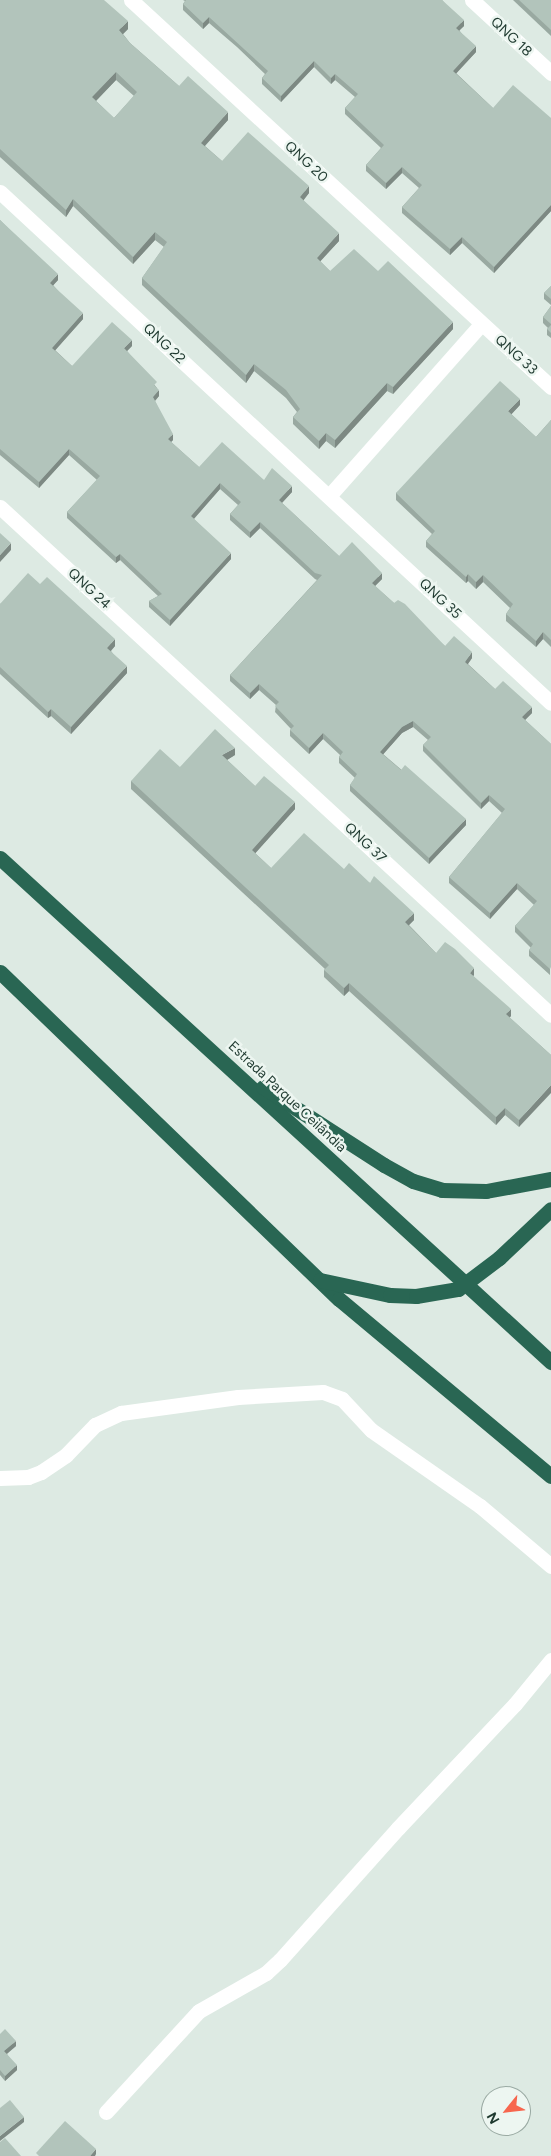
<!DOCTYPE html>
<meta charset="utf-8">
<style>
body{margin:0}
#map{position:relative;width:551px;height:2156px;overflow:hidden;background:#ddeae3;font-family:Figtree,sans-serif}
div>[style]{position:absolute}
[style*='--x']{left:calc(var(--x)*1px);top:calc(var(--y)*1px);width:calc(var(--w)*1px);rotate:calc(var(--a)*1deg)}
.minor>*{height:15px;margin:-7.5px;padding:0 7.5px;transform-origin:7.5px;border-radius:7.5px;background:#fff}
.highway>*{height:15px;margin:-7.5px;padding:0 7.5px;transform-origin:7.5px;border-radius:7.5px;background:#296653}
.wall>*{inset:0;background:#99a9a1}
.shaded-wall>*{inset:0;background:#7d8983}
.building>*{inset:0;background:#b2c4bb}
span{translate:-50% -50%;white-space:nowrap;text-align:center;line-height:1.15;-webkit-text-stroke:5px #edf6f1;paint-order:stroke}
.street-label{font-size:14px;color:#1e392f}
.north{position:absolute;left:481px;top:2086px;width:50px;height:50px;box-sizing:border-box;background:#edf6f1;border:1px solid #9aaaa3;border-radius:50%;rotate:241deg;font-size:14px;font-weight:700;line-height:20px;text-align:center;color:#1e392f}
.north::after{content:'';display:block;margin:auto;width:18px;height:22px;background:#f7664e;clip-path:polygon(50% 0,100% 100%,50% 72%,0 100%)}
</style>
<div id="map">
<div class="minor">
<div style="--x:131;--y:0;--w:571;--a:42.66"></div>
<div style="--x:472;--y:0;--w:108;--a:42.7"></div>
<div style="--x:0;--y:192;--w:751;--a:42.84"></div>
<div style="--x:329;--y:496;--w:230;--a:-48.5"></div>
<div style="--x:0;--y:507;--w:749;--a:42.67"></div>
<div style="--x:0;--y:1478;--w:28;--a:-2"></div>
<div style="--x:28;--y:1477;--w:14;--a:-21"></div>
<div style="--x:41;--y:1472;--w:30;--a:-34"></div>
<div style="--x:66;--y:1455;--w:42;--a:-46"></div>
<div style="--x:95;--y:1425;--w:29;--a:-25"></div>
<div style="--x:121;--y:1413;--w:118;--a:-7.8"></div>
<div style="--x:238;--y:1397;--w:85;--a:-3.4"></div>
<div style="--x:323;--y:1392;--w:20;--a:20"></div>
<div style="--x:342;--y:1399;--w:42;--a:46.9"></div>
<div style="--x:371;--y:1430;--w:133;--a:34.9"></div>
<div style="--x:480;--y:1506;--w:93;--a:40.2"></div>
<div style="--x:106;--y:2112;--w:137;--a:-47.4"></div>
<div style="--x:199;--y:2011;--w:77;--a:-29.6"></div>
<div style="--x:266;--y:1973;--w:19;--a:-43"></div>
<div style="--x:280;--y:1960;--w:177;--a:-48.2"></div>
<div style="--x:398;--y:1828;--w:170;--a:-46.7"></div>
<div style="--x:515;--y:1704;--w:57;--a:-50.7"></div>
</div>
<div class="highway">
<div style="--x:0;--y:858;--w:747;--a:42.45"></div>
<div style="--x:0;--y:972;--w:471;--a:44"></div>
<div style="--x:339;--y:1299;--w:276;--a:39.9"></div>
<div style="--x:263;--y:1087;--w:144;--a:32.8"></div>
<div style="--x:384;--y:1165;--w:33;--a:29"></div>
<div style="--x:413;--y:1181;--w:30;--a:17"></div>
<div style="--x:442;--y:1190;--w:44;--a:1.3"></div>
<div style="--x:486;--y:1191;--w:66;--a:-10.5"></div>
<div style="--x:320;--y:1280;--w:72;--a:12.1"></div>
<div style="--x:390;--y:1295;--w:26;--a:2"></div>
<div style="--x:416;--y:1296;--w:43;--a:-9.5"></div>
<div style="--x:458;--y:1289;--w:51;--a:-37.1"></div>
<div style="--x:499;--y:1258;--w:71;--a:-43.3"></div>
</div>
<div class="wall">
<div style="clip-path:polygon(evenodd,0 0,128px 29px,123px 34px,130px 43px,179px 86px,228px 120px,205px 146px,222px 161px,309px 193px,303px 200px,339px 241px,320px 261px,330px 271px,378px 271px,453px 329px,393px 394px,387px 391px,335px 448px,326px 441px,319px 449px,293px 424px,293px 417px,297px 412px,286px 398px,254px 371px,246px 383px,142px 285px,142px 278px,164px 247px,155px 240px,133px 264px,73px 206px,66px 217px,0 157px,0 0,116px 80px,134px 96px,114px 118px,96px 101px,116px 80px)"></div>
<div style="clip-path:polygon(183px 0,442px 0,464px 26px,459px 30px,476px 52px,456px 73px,493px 108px,551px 118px,551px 211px,494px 273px,462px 243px,450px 255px,402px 213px,402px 207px,419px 188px,402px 173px,386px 189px,366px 171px,366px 165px,381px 148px,345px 114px,345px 108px,355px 97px,335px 80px,331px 84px,314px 67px,281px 102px,262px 84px,262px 78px,265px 74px,237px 47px,209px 23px,203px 29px,183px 10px,183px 4px,185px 1px)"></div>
<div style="clip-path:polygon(513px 0,551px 0,551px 36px)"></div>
<div style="clip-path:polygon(0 220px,58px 280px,53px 285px,83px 319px,55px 350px,72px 366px,132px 346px,127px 351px,157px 388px,159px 396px,155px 401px,173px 440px,171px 442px,199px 467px,264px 480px,292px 492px,282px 503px,339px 556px,382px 579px,375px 586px,394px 603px,445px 646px,472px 658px,468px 664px,495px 689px,532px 713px,525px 720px,551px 744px,550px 975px,529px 956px,529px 950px,531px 948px,515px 932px,515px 926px,534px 905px,517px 889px,490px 919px,449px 883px,449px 877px,502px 813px,489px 801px,481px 809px,423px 751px,423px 745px,428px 740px,413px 727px,402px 733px,383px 754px,466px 825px,429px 864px,350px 791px,350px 785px,355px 778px,339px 763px,339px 757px,340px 755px,323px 739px,309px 754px,290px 736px,290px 730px,291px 729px,275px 712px,276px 705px,259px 690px,250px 699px,230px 681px,230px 675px,317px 580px,315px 579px,260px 528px,250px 538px,230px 520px,230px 514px,238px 505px,220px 489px,194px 519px,231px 559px,170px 626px,149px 607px,149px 601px,158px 596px,120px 560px,116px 563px,67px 518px,67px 512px,97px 480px,69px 455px,39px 488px,0 455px)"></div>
<div style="clip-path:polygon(551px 286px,551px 305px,544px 299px,544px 293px)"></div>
<div style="clip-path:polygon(551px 306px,551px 338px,547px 335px,547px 329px,548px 328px,543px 323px,543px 317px)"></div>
<div style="clip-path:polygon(520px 405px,511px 414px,536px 437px,551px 420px,551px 647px,543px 639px,536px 647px,506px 621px,506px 614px,510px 608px,483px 582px,476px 589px,468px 581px,466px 583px,426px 547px,426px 541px,432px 534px,396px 500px,396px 493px)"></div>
<div style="clip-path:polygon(40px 584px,115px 646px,111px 651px,127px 673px,71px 734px,51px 716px,48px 718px,0 674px,0 604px)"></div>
<div style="clip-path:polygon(235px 755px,227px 760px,255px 786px,295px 809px,255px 853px,271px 868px,344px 869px,370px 883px,414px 920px,409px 925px,436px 953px,474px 975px,473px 976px,511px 1016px,509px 1017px,551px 1055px,519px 1127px,505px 1115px,496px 1125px,349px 991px,344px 996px,324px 977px,324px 970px,325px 969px,131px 789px,131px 781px,180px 767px)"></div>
<div style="clip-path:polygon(0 2034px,16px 2046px,7px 2054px,17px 2070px,5px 2081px,0 2075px)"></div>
</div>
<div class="shaded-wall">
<div style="clip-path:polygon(209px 17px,209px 23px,203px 29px,203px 23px)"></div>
<div style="clip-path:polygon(464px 20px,464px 26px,456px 34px,456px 28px)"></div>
<div style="clip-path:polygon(128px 21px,128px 29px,119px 38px,119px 30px)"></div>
<div style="clip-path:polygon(476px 46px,476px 52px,453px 77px,453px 71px)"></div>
<div style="clip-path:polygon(314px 61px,314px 67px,281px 102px,281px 96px)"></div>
<div style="clip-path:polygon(116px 72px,116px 80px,92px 105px,92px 97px)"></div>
<div style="clip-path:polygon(335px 74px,335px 80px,331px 84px,331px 78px)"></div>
<div style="clip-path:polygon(228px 112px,228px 120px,201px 150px,201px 143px)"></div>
<div style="clip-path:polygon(402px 167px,402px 173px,386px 189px,386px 183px)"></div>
<div style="clip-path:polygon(309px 186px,309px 193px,300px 205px,300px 197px)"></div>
<div style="clip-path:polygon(73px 199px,73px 206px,66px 217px,66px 210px)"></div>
<div style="clip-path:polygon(551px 205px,551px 211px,494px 273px,494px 267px)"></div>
<div style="clip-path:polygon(155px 232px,155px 240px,133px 264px,133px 257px)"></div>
<div style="clip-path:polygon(339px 233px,339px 241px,317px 265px,317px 258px)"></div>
<div style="clip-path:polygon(462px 237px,462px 243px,450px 255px,450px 249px)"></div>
<div style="clip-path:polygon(58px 274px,58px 280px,50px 289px,50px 283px)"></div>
<div style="clip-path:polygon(83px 313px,83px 319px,52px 354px,52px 348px)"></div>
<div style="clip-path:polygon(453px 322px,453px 329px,393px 394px,393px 387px)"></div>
<div style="clip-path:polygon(132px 340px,132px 346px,124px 354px,124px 348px)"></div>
<div style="clip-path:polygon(254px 364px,254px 371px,246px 383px,246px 375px)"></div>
<div style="clip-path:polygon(387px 383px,387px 391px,335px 448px,335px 440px)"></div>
<div style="clip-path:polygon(159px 390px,159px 396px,153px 403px,153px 397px)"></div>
<div style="clip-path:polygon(520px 399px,520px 405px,508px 418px,508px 411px)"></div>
<div style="clip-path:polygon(326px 433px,326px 441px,319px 449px,319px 441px)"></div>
<div style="clip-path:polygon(173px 434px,173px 440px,168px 445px,168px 439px)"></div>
<div style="clip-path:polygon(69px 449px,69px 455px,39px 488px,39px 482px)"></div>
<div style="clip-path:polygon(220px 483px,220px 489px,191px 522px,191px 516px)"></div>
<div style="clip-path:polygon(292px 486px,292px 492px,279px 506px,279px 500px)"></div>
<div style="clip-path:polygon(260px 522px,260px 528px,250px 538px,250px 532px)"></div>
<div style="clip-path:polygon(11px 543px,11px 550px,0 562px,0 555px)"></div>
<div style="clip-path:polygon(231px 553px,231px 559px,170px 626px,170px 620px)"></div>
<div style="clip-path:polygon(120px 554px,120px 560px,116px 563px,116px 557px)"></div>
<div style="clip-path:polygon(382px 573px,382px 579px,372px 589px,372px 583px)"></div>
<div style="clip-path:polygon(468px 574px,468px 581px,466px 583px,466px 577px)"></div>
<div style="clip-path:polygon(483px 575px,483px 582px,476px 589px,476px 582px)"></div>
<div style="clip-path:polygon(543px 632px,543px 639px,536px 647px,536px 641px)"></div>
<div style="clip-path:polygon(115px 639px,115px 646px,107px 655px,107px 648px)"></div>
<div style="clip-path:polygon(472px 652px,472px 658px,465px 668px,465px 662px)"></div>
<div style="clip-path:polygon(127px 666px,127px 673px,71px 734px,71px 727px)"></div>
<div style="clip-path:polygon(259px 684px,259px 690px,250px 699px,250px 693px)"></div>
<div style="clip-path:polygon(532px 707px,532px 713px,522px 723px,522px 717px)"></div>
<div style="clip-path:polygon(51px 709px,51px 716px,48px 718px,48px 712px)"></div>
<div style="clip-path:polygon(413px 721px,413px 727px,402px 733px,380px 758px,380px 752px,402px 727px)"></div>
<div style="clip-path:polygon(323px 733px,323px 739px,309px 754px,309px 748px)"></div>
<div style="clip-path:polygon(235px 748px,235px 755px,222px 763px,222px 755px)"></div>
<div style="clip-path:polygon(489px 795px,489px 801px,481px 809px,481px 803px)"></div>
<div style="clip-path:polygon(295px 802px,295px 809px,252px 857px,252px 850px)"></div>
<div style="clip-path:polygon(466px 819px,466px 825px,429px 864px,429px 858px)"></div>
<div style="clip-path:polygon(517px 883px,517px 889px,490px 919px,490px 913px)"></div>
<div style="clip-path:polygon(414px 913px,414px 920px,405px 929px,405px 922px)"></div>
<div style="clip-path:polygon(474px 968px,474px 975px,470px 980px,470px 973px)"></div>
<div style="clip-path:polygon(349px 983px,349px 991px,344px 996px,344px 988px)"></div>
<div style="clip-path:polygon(511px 1009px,511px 1016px,506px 1022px,506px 1014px)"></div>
<div style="clip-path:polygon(551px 1085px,551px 1093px,519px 1127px,519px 1120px)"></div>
<div style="clip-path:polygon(505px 1108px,505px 1115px,496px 1125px,496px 1117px)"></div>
<div style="clip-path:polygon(16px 2041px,16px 2046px,4px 2056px,4px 2051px)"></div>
<div style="clip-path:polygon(17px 2065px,17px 2070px,5px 2081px,5px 2076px)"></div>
<div style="clip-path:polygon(24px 2117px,24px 2122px,0 2141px,0 2136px)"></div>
<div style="clip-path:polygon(96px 2149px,96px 2154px,95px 2156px,90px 2156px)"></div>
</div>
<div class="building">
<div style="clip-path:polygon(evenodd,0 0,104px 0,128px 21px,119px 30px,130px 43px,179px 86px,188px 76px,228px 112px,201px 143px,222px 161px,248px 132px,309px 186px,300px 197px,339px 233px,317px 258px,330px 271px,354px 249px,378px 271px,388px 261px,453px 322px,393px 387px,387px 383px,335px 440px,326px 433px,319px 441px,293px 417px,300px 409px,286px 390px,254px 364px,246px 375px,142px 278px,167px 242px,155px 232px,133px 257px,73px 199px,66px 210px,0 149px,0 0,116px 72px,137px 92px,114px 118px,92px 97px,116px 72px)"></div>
<div style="clip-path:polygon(186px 0,442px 0,464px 20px,456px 28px,476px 46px,453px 71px,493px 108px,513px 85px,551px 118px,551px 205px,494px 267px,462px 237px,450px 249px,402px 207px,422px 185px,402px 167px,386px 183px,366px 165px,384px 145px,345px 108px,358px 94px,335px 74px,331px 78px,314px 61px,281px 96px,262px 78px,268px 71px,209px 17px,203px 23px,183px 4px)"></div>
<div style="clip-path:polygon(519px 0,551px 0,551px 30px)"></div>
<div style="clip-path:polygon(0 220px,58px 274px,50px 283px,83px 313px,52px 348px,72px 366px,112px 322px,132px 340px,124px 348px,157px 382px,154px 385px,159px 390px,153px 397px,173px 434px,168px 439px,199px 467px,222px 442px,264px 480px,272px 468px,292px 486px,279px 500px,339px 556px,352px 542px,382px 573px,372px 583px,394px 603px,398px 600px,405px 604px,445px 646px,454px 636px,472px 652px,465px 662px,495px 689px,503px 681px,532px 707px,522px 717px,551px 744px,551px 967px,550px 969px,529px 950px,533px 944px,515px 926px,537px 901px,517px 883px,490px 913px,449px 877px,505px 809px,489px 795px,481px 803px,423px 745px,431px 737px,413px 721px,402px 727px,380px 752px,401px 770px,405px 765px,466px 819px,429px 858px,350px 785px,357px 774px,339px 757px,343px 752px,323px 733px,309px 748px,290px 730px,294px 726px,275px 706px,279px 702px,259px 684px,250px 693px,230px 675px,322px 575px,315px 573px,260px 522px,250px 532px,230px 514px,241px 502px,220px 483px,191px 516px,231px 553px,170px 620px,149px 601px,162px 594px,120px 554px,116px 557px,67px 512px,100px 476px,69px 449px,39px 482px,0 449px)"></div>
<div style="clip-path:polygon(551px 286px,551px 299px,544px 293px)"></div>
<div style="clip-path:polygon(551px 306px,551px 324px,543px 317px)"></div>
<div style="clip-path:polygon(551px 325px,551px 333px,547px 329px)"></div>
<div style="clip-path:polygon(500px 381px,520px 399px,508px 411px,536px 437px,551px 420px,551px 640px,543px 632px,536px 641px,506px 614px,513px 604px,483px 575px,476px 582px,468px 574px,466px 577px,426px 541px,435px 531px,396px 493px)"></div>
<div style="clip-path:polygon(0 533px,11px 543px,0 555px)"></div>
<div style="clip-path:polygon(28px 573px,40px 584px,47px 577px,115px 639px,107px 648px,127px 666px,71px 727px,51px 709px,48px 712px,0 667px,0 604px)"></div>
<div style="clip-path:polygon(215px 729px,235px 748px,222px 755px,255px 786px,264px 776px,295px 802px,252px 850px,271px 868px,304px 833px,344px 869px,349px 863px,370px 883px,374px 876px,414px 913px,405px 922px,436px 953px,445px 942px,455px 949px,474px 968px,470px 973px,511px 1009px,506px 1014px,551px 1055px,551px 1085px,519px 1120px,505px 1108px,496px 1117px,349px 983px,344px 988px,324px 970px,329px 965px,131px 781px,160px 749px,180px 767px)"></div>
<div style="clip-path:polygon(5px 2029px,16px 2041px,4px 2051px,17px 2065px,5px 2076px,0 2070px,0 2034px)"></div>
<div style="clip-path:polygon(10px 2100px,24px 2117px,0 2136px,0 2108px)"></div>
<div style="clip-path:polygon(65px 2121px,96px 2149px,90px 2156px,39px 2156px,36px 2153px)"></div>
<div style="clip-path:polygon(5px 2138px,21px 2156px,0 2156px,0 2142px)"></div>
</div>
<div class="street-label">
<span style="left:511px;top:37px;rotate:43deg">QNG 18</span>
<span style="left:306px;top:162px;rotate:43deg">QNG 20</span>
<span style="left:164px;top:344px;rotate:43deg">QNG 22</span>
<span style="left:516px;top:355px;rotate:42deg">QNG 33</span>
<span style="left:89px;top:589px;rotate:43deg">QNG 24</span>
<span style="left:440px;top:599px;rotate:43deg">QNG 35</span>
<span style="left:365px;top:843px;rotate:43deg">QNG 37</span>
<span style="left:287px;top:1097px;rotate:43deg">Estrada Parque Ceilândia</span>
</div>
<div class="north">N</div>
</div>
